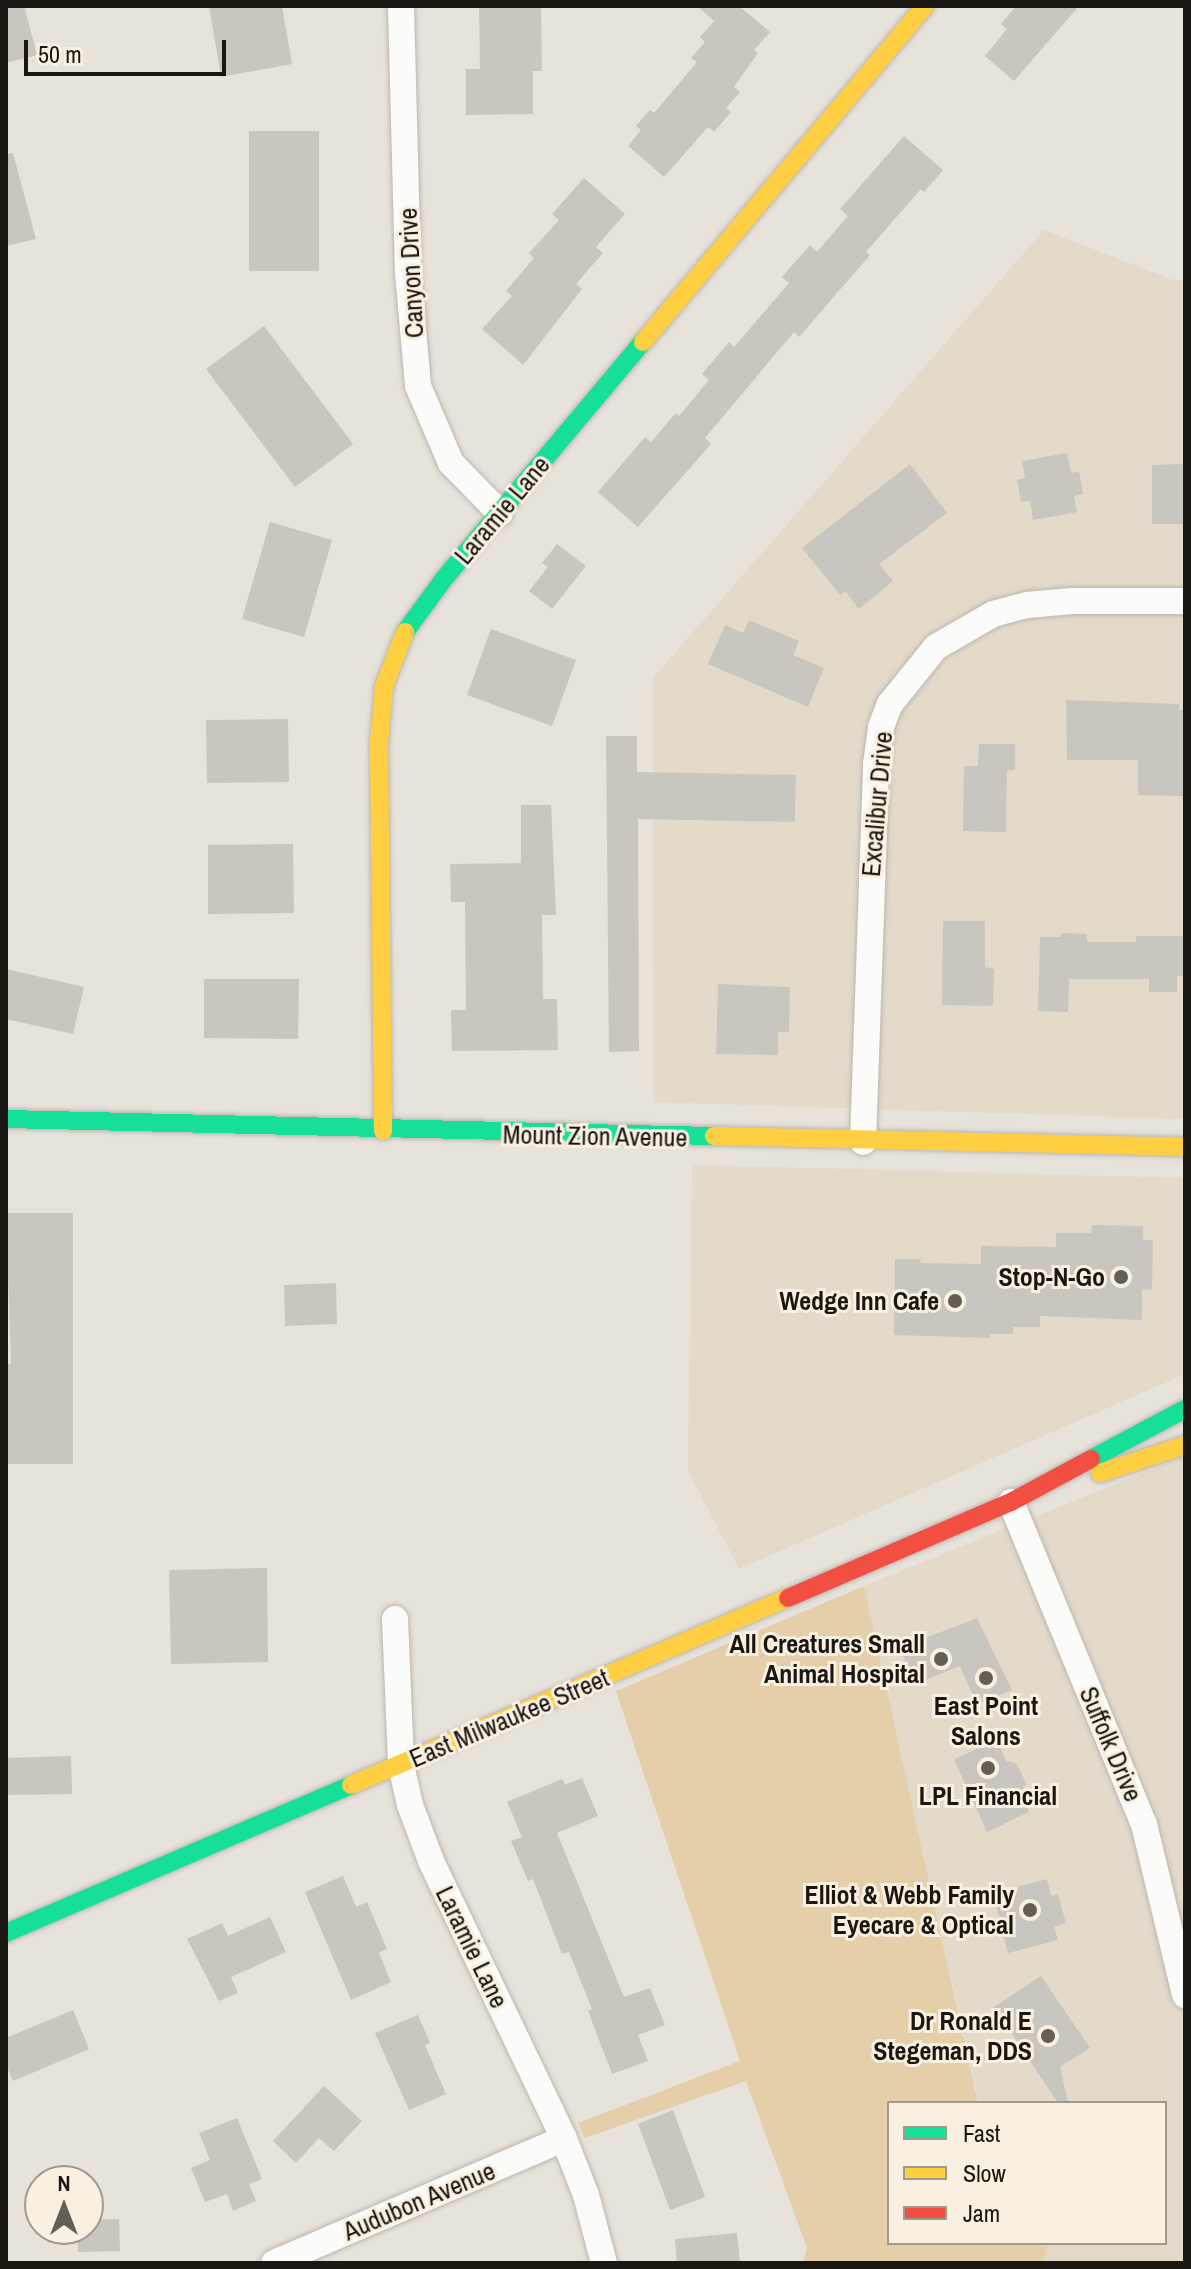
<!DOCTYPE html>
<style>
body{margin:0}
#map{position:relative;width:1191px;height:2269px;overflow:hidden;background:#e7e2da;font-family:"Archivo Narrow",sans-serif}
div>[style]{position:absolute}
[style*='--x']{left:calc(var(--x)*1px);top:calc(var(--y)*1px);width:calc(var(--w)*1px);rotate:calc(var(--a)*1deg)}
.built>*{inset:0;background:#e4daca}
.green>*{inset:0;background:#e5ceaa}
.building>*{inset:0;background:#c9c5bf}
.roads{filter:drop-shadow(0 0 2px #bbb7b0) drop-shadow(0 0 2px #bbb7b0)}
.street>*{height:26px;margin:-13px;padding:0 13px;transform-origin:13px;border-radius:13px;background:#fbfbf9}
.fast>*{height:18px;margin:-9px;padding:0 9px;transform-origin:9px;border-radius:9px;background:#16e098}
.slow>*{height:18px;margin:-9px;padding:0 9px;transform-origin:9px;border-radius:9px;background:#ffcf43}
.jam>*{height:18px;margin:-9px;padding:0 9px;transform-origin:9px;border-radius:9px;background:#f24e42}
.dots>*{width:22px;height:22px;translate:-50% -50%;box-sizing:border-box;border:4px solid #faf0e1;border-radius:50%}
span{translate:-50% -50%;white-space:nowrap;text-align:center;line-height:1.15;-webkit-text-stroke:6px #faf0e1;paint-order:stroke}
.street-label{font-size:26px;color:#1a1712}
.poi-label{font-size:26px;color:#1a1712;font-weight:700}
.right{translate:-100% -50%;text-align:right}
.frame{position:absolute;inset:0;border:8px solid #1a1712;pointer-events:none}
.legend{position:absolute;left:887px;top:2101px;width:280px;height:144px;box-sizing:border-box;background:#faf0e1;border:2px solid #a0998e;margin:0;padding:10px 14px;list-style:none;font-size:24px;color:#1a1712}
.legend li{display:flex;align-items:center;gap:16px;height:40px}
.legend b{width:40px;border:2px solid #a0998e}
.north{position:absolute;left:24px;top:2165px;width:80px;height:80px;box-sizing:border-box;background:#faf0e1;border:2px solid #a0998e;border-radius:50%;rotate:0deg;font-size:22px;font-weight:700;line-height:32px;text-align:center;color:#1a1712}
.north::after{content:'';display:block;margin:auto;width:28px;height:36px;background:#625e58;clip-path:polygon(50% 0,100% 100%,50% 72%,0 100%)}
.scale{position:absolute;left:24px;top:40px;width:202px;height:36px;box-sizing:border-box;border:4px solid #1a1712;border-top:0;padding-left:10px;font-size:24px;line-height:28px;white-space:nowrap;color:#1a1712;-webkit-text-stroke:6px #faf0e1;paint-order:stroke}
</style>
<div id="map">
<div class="built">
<div style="clip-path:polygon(1044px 230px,1173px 280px,1185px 280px,1185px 1119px,654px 1102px,653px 678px)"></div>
<div style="clip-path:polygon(692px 1165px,1185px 1178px,1185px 1374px,739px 1569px,688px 1470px)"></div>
<div style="clip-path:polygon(1185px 1456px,1185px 2263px,1005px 2263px,1009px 2243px,1165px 2243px,1165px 2103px,979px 2103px,864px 1586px)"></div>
</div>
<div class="green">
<div style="clip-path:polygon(864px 1586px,978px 2103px,889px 2103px,889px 2243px,1048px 2243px,1043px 2263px,803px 2263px,807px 2248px,746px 2081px,585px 2138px,578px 2123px,740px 2061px,616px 1691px)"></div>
</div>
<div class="building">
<div style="clip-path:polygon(6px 6px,24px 6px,37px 55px,6px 63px)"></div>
<div style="clip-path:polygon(209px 6px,282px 6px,292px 64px,221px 77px)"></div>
<div style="clip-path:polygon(479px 6px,541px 6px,542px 71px,533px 71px,533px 114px,466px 115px,466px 69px,480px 69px)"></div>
<div style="clip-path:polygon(697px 6px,739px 6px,770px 32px,754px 50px,758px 53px,734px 87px,740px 92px,726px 108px,731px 112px,714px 132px,708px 127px,664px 177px,628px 146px,641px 130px,636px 126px,650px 110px,654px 113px,697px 62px,691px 58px,705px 42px,700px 37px,714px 21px)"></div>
<div style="clip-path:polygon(1016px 6px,1079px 6px,1014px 81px,985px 56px,1007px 29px,1001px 24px)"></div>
<div style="clip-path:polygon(249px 131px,319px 131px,319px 271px,249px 271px)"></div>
<div style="clip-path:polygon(904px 136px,943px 170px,924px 192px,921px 189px,866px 252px,870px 255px,799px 337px,794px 332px,705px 438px,711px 444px,638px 527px,598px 492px,645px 437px,651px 442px,676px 413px,679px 416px,709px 380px,702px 374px,729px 342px,734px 347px,789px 283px,782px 277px,810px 245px,817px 252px,848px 216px,840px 209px)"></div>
<div style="clip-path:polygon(13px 153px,36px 239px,6px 246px,6px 154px)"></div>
<div style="clip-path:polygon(584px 178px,625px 214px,596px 247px,603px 253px,576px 284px,582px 289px,523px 365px,482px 329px,512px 296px,506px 291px,534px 258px,529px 253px,559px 220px,552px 214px)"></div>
<div style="clip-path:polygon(264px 326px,353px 444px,295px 487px,206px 369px)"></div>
<div style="clip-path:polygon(1067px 453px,1071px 473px,1079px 472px,1083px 494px,1074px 496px,1077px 512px,1033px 520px,1030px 501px,1021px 502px,1017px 480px,1025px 478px,1022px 461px)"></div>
<div style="clip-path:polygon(910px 464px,947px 513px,879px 564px,893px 581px,859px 609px,845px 591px,840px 595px,802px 548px)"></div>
<div style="clip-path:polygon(1185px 464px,1185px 524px,1152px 524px,1152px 465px)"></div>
<div style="clip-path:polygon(270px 522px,332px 540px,304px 637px,242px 619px)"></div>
<div style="clip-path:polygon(557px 544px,586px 566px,552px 609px,529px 591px,548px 567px,542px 563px)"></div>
<div style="clip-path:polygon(749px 620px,799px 641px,793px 655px,824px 668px,808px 707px,708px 664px,725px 625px,743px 633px)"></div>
<div style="clip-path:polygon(491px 629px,576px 660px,552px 726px,467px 695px)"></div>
<div style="clip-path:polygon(1066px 700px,1179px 704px,1179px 710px,1185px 710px,1185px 796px,1138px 795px,1138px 760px,1067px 760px)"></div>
<div style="clip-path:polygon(288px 719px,289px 782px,207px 783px,206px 720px)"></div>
<div style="clip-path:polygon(606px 736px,637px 736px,637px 772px,796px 775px,795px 822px,638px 819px,639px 1051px,609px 1052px)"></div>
<div style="clip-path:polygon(979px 744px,1015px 744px,1015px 770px,1007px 770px,1006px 832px,963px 831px,964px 766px,978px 766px)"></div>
<div style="clip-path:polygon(521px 805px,551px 805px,556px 915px,542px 915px,543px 999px,557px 999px,558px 1050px,452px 1051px,451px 1010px,466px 1010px,465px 902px,451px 902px,450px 864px,521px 863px)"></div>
<div style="clip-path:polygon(293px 844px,294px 913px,208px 914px,208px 845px)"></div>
<div style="clip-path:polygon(943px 921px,985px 921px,985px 967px,994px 969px,993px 1006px,942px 1005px)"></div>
<div style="clip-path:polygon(1061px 933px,1087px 934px,1087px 942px,1136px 942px,1136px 936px,1185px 936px,1185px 976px,1177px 976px,1177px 992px,1149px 992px,1149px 979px,1069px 979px,1068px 1012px,1038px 1011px,1040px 937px,1061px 937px)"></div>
<div style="clip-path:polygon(6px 969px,84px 987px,73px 1034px,6px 1019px)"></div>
<div style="clip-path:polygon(204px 979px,299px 979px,298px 1039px,204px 1038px)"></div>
<div style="clip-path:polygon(718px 984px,790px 987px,789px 1032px,778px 1032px,778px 1055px,716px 1054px)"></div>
<div style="clip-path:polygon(6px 1213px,73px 1213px,73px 1464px,6px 1464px,6px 1364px,11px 1364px)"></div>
<div style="clip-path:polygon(1092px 1225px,1143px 1226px,1143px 1240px,1153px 1240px,1152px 1290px,1142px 1289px,1142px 1320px,1040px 1316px,1040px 1327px,1013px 1327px,1013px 1334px,990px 1334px,990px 1338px,894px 1335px,895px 1259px,921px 1259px,920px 1263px,981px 1264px,981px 1246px,1056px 1247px,1056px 1233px,1091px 1233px)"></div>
<div style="clip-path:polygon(336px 1283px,337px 1324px,285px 1326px,284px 1285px)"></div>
<div style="clip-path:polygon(267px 1568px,268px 1662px,171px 1664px,169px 1570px)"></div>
<div style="clip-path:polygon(977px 1618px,1012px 1690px,977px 1705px,960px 1666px,915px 1684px,900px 1648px)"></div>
<div style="clip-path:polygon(997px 1740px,1006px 1761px,1016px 1763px,1027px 1785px,1023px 1787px,1028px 1795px,1022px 1798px,1029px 1812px,987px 1832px,954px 1759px)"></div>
<div style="clip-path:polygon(71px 1756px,72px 1794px,6px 1795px,6px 1758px)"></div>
<div style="clip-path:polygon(582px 1778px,598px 1816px,557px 1833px,624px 1997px,650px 1988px,665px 2025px,638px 2035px,648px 2061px,612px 2074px,588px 2011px,592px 2009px,569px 1952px,562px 1954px,533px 1879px,528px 1881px,511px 1841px,522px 1837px,507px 1802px,562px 1779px,565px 1785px)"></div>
<div style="clip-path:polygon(343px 1876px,356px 1907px,367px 1902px,387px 1949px,379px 1953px,391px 1982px,351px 2000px,305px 1892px)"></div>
<div style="clip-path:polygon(1047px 1879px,1051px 1896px,1058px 1894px,1066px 1923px,1054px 1927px,1058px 1940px,1008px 1953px,993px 1893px)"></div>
<div style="clip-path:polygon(270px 1917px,286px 1952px,231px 1977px,238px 1993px,219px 2001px,187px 1939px,222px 1923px,228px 1936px)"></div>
<div style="clip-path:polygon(1041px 1976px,1090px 2048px,1060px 2067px,1068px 2103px,1058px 2103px,994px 2007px)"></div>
<div style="clip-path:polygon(73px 2010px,89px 2049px,13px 2081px,6px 2065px,6px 2038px)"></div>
<div style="clip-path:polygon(418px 2015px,430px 2043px,425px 2045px,446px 2094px,409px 2110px,375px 2033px)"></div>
<div style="clip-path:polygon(324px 2086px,362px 2121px,334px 2151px,319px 2138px,296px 2163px,273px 2141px)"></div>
<div style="clip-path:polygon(673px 2110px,705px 2197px,670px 2210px,638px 2124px)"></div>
<div style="clip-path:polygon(237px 2118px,262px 2179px,249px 2184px,256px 2201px,233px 2211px,227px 2194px,205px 2202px,191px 2168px,210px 2160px,199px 2133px)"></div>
<div style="clip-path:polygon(119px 2219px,120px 2251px,78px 2252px,77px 2229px,88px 2229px,88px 2220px)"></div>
<div style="clip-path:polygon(737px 2233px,740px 2263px,677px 2263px,675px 2239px)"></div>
</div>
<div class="roads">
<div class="street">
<div style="--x:401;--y:6;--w:267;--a:88.5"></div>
<div style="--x:408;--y:273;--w:113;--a:84.9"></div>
<div style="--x:418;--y:386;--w:84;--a:66.8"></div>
<div style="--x:451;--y:463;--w:70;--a:45.6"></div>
<div style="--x:863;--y:1142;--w:378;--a:-88"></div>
<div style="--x:876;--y:764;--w:37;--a:-82"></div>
<div style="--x:881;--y:727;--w:25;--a:-69"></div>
<div style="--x:890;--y:704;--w:73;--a:-51.1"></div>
<div style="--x:936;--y:647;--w:66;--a:-30.1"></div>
<div style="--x:993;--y:614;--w:35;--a:-15"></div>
<div style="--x:1027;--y:605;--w:45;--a:-5.1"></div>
<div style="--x:1072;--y:601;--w:113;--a:0"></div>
<div style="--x:1011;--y:1502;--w:348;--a:67.6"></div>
<div style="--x:1144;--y:1824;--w:176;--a:76.5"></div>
<div style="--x:395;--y:1619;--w:146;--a:87.6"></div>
<div style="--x:401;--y:1765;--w:41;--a:77.3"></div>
<div style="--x:410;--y:1805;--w:60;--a:69.4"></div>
<div style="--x:431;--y:1861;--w:308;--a:64.4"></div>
<div style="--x:564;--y:2139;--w:60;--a:68.6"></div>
<div style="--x:586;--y:2195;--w:70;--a:75.2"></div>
<div style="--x:274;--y:2263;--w:315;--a:-23.2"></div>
</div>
<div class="fast">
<div style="--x:405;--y:632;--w:64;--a:-53.8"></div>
<div style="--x:443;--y:580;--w:311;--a:-50"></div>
<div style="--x:6;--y:1119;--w:708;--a:1.38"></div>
<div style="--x:1091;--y:1459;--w:106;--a:-28"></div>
<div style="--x:6;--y:1933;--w:375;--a:-23.2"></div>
</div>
<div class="slow">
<div style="--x:643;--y:342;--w:439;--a:-50"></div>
<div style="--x:383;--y:1131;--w:389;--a:-90.6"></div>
<div style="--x:379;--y:742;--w:56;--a:-84.9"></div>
<div style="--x:384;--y:686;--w:58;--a:-68.7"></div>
<div style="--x:714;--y:1136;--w:471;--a:1.3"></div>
<div style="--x:1100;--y:1473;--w:89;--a:-18.2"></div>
<div style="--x:351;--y:1785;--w:475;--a:-23.2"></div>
</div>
<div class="jam">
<div style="--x:788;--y:1598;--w:243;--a:-23.3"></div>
<div style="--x:1011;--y:1502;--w:91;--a:-28.3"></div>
</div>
</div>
<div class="dots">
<div style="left:1121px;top:1277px;background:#625e58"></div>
<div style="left:955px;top:1301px;background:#625e58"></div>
<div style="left:941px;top:1659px;background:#625e58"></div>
<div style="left:986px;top:1678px;background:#625e58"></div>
<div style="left:988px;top:1768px;background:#625e58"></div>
<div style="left:1030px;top:1910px;background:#625e58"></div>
<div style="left:1048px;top:2036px;background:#625e58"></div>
</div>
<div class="street-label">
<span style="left:411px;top:273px;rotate:-93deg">Canyon Drive</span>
<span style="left:502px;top:510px;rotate:-50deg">Laramie Lane</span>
<span style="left:877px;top:804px;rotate:-85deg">Excalibur Drive</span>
<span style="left:595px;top:1136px;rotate:1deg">Mount Zion Avenue</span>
<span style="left:509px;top:1718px;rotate:-23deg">East Milwaukee Street</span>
<span style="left:1111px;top:1744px;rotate:67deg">Suffolk Drive</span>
<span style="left:472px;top:1947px;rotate:64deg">Laramie Lane</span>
<span style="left:419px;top:2201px;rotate:-23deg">Audubon Avenue</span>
</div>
<div class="poi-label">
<span class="right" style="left:1105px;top:1277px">Stop-N-Go</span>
<span class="right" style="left:939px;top:1301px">Wedge Inn Cafe</span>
<span class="right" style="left:925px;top:1659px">All Creatures Small<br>Animal Hospital</span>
<span style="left:986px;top:1721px">East Point<br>Salons</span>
<span style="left:988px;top:1796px">LPL Financial</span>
<span class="right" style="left:1014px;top:1910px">Elliot &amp; Webb Family<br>Eyecare &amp; Optical</span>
<span class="right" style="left:1032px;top:2036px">Dr Ronald E<br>Stegeman, DDS</span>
</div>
<div class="frame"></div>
<ul class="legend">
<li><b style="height:10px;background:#16e098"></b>Fast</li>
<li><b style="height:10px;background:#ffcf43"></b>Slow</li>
<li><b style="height:10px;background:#f24e42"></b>Jam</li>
</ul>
<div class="north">N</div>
<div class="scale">50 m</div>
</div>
